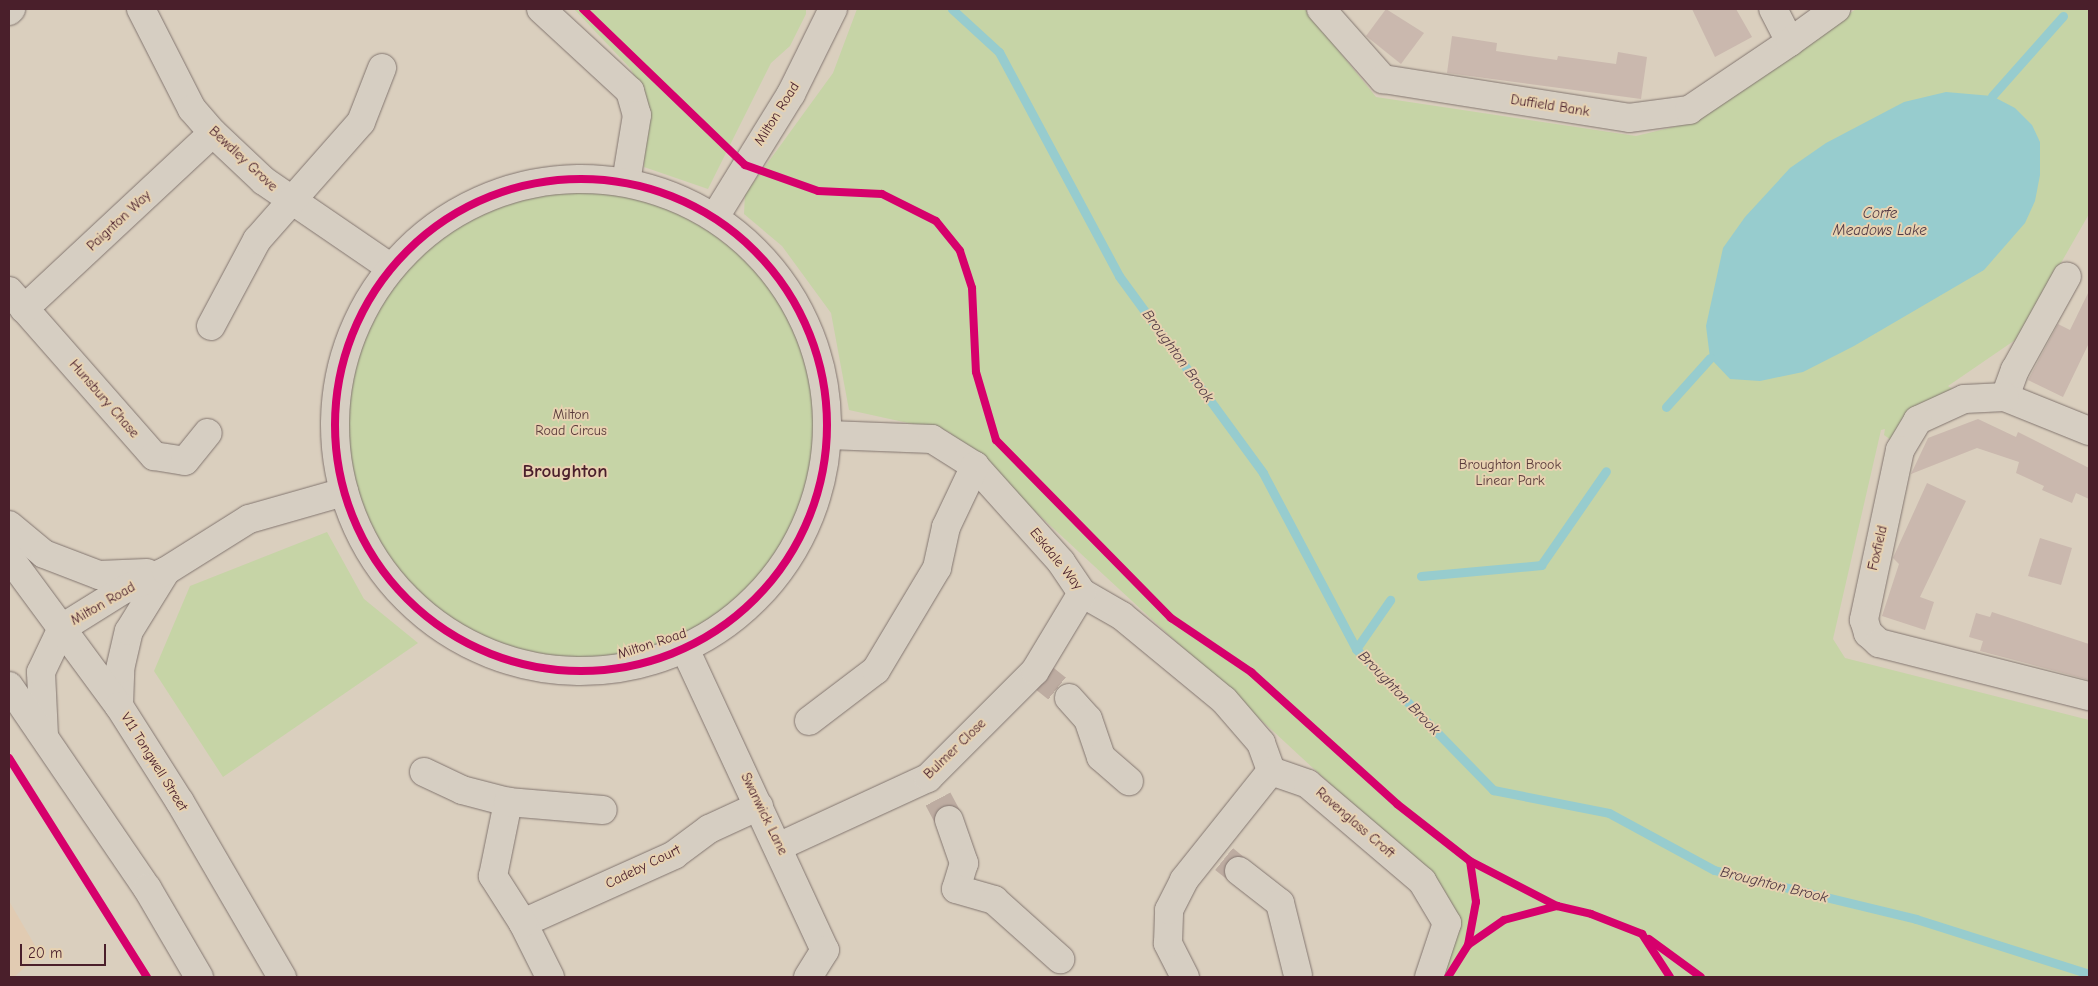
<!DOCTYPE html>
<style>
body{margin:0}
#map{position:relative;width:2098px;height:986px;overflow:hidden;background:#dacfbe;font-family:"Comic Neue",sans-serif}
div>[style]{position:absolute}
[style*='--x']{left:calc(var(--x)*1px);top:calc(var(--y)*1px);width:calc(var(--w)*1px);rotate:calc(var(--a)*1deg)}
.built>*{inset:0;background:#e1cbb2}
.green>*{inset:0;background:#c6d4a6}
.water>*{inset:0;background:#97ccce}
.stream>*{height:9px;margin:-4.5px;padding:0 4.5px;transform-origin:4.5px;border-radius:4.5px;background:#97ccce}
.building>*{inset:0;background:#cab8ae}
.minor-tunnel>*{height:28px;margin-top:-14px;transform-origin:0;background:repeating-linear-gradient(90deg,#bdaca1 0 28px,transparent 0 42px)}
.roads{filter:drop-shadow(0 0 1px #837670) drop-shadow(0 0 1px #837670)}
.minor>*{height:28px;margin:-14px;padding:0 14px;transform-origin:14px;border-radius:14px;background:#d6cec2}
.minor>.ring{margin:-14px;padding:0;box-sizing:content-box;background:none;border:28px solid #d6cec2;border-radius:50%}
.highway>*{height:28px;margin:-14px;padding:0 14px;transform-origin:14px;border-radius:14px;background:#d6cec2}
.cycleway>*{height:8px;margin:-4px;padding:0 4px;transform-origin:4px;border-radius:4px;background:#d6006c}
.cycleway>.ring{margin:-4px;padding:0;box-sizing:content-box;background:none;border:8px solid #d6006c;border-radius:50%}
span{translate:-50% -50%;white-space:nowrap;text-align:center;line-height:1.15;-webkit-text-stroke:4px #e7d2b1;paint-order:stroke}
.street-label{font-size:14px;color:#4a1f2b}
.park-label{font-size:14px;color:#5a3b3b}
.water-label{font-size:15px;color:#513944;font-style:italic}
.district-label{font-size:19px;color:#4a1f2b;font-weight:700}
.frame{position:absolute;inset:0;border:10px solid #4a1f2b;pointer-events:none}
.scale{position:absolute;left:20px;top:944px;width:86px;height:22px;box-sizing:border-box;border:2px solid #4a1f2b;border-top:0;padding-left:6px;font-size:15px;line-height:18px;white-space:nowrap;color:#4a1f2b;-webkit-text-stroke:4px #e7d2b1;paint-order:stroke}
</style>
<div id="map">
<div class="built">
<div style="clip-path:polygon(9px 901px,40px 954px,14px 977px,9px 977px)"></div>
</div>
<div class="green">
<div style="clip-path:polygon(574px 9px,806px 9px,806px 14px,790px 46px,771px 63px,708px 189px,644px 167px,645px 95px,630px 68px)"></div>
<div style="clip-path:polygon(857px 9px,1305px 9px,1376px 97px,1636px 136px,1694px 122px,1856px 9px,2089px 9px,2089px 214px,2018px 338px,1948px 386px,1957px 392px,1891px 440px,1884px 435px,1885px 429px,1881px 430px,1833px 639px,1845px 658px,2089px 720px,2089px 977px,1440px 977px,1461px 927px,1431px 877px,949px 432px,849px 410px,831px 313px,782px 246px,744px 214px,745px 194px,833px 73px)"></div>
<div style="clip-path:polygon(566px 179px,626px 182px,710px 232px,791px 294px,820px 358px,829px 435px,813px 514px,783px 569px,753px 604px,716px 632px,685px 649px,612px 655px,543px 669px,491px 655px,439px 626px,396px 588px,369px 551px,353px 520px,344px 492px,334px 434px,339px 378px,358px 320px,391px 268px,415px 243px,450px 217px,506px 190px)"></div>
<div style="clip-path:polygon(327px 532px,364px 599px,418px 643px,223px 777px,154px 671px,190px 586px)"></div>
</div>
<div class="water">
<div style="clip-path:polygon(1946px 92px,1992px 96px,2015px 108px,2032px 125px,2040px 142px,2040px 175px,2035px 201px,2025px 223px,1984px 270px,1854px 346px,1803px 372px,1760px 381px,1730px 379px,1710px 358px,1706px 326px,1723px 248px,1745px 217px,1790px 168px,1826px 143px,1904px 102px)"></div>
</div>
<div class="stream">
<div style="--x:952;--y:9;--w:64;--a:42.5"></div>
<div style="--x:999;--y:52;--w:254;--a:61.8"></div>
<div style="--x:1119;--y:276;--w:244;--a:53.8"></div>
<div style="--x:1263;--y:473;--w:199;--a:62.1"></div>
<div style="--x:1356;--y:649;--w:197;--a:45.8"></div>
<div style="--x:1493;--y:790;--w:118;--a:11.2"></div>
<div style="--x:1609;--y:813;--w:119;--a:28.5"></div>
<div style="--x:1714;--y:870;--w:208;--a:13.6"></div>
<div style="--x:1916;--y:919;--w:182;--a:17.6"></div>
<div style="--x:1992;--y:96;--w:107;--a:-48.4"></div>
<div style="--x:1666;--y:407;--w:66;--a:-48.1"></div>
<div style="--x:1421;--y:576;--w:121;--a:-5.2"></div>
<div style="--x:1541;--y:565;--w:114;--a:-55.3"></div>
<div style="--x:1356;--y:649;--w:60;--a:-55.2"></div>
</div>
<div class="building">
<div style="clip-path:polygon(1386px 9px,1424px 33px,1401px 64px,1366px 36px)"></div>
<div style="clip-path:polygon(1692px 9px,1736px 9px,1752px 37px,1715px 57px)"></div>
<div style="clip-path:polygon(1452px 36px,1497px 43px,1496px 51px,1557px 60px,1558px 56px,1616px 64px,1618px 52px,1647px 57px,1641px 99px,1447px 73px)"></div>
<div style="clip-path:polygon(2089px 291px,2089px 343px,2063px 397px,2028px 380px,2058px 324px,2070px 330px)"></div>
<div style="clip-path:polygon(1978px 419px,2016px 437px,2018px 432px,2089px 468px,2089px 499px,2076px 493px,2072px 503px,2042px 490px,2044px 486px,2016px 473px,2019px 462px,1977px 448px,1911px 474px,1928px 438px)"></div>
<div style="clip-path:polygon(1927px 483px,1966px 501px,1920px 597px,1934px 602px,1925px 630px,1882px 616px,1899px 564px,1893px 558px)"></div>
<div style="clip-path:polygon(2040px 538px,2072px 548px,2061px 585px,2028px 576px)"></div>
<div style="clip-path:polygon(1992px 612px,2089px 644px,2089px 680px,1980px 651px,1983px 641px,1969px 637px,1976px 613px,1990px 617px)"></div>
</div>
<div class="minor-tunnel">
<div style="--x:1035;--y:671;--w:43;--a:38.5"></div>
<div style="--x:938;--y:799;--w:24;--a:62"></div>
<div style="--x:1224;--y:859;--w:19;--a:39"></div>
</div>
<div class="roads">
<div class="minor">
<div style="--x:141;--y:9;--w:112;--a:63"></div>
<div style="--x:192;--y:109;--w:32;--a:49"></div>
<div style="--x:213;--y:133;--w:70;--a:43.3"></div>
<div style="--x:264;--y:181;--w:154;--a:34.4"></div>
<div style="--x:541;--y:9;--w:121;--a:42.7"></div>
<div style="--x:630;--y:91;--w:25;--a:74"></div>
<div style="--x:637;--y:115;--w:68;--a:99.3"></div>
<div style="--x:1321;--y:9;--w:94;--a:48.5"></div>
<div style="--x:1383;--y:79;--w:249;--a:9"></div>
<div style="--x:1629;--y:118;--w:61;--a:-7.6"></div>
<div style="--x:1689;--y:110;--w:122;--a:-34"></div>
<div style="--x:1790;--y:42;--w:37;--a:-117"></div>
<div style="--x:9;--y:11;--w:3;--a:-45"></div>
<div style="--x:1790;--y:42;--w:57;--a:-35.7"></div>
<div class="ring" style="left:335px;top:179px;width:464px;height:464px"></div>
<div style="--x:715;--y:217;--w:145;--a:-58.3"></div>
<div style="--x:791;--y:94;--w:95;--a:-63.7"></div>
<div style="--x:9;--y:291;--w:220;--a:48.7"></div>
<div style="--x:154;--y:456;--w:31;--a:9"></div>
<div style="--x:185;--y:461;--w:36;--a:-51"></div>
<div style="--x:24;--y:309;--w:258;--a:-43"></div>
<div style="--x:211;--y:326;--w:98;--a:-61.9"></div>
<div style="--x:257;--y:240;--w:157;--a:-48.6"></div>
<div style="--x:361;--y:122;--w:58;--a:-68.7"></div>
<div style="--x:2005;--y:397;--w:29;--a:-70"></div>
<div style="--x:2015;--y:370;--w:107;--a:-61"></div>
<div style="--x:2089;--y:431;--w:91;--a:-158"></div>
<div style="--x:2005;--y:397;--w:41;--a:177.2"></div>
<div style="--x:1964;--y:399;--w:51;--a:155.5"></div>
<div style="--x:1918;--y:420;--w:35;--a:121"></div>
<div style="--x:1900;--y:450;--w:174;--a:102"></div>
<div style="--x:1864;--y:620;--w:14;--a:73"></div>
<div style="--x:1868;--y:633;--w:15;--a:42"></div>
<div style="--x:1879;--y:643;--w:217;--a:14.2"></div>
<div style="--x:829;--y:435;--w:103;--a:2.2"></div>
<div style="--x:932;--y:439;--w:51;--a:32.1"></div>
<div style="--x:975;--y:466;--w:129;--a:48.1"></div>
<div style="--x:1061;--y:562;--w:37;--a:56"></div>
<div style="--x:1082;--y:593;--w:46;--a:29.9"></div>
<div style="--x:1122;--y:616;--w:132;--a:39.5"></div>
<div style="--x:1224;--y:700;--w:57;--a:49.3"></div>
<div style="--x:1261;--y:743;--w:30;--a:70"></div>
<div style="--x:9;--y:525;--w:45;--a:39.6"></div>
<div style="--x:44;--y:554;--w:59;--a:20.9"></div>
<div style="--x:99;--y:575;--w:48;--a:-2.4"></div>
<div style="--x:685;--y:649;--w:332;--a:65.1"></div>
<div style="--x:825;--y:950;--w:32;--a:122"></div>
<div style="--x:1069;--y:698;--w:28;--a:48"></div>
<div style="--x:1088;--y:719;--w:40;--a:71.1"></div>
<div style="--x:1101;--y:757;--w:37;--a:41"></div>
<div style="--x:119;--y:706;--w:37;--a:-88"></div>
<div style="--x:120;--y:669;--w:39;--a:-77"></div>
<div style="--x:129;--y:631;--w:70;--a:-58.3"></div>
<div style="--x:809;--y:721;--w:84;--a:-37.3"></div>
<div style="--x:876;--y:670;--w:119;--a:-59.1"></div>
<div style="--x:937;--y:568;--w:42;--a:-77.6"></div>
<div style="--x:946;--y:527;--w:68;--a:-64.6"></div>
<div style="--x:44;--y:736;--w:64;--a:-92.7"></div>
<div style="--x:41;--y:672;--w:49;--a:-64.5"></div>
<div style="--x:62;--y:628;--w:72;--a:-31.9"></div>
<div style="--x:123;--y:590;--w:47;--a:-23.8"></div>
<div style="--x:166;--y:571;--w:98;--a:-32.1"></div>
<div style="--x:249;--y:519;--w:99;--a:-15.9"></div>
<div style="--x:424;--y:772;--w:42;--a:25.3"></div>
<div style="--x:462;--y:790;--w:48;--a:14.6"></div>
<div style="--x:949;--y:820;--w:46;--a:70.8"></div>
<div style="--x:964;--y:863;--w:27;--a:107"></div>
<div style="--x:956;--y:889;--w:40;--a:16"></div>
<div style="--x:994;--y:900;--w:89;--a:41.8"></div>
<div style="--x:780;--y:846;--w:163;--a:-24.7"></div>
<div style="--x:928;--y:778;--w:151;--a:-45"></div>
<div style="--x:1035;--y:671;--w:91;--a:-58.9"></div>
<div style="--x:1239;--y:871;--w:52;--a:38"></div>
<div style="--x:1280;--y:903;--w:74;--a:76"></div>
<div style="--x:523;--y:923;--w:166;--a:-24.2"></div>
<div style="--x:674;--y:855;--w:44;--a:-36.6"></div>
<div style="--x:709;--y:829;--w:55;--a:-24.7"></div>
<div style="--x:550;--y:977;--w:60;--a:-116.6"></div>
<div style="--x:523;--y:923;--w:56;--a:-122.6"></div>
<div style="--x:493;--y:876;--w:76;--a:-78.5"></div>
<div style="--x:508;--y:802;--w:95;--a:4.8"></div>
<div style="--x:1185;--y:977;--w:38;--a:-117"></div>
<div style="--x:1168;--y:943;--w:33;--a:-88"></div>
<div style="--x:1169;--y:910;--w:34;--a:-63"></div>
<div style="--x:1184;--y:880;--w:139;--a:-51.4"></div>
<div style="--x:1271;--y:771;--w:39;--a:19"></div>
<div style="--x:1308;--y:784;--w:150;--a:40.4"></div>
<div style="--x:1422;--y:881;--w:49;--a:59.2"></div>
<div style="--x:1447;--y:923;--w:57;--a:108.4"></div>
</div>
<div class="highway">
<div style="--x:9;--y:557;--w:185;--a:53.6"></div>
<div style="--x:119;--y:706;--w:114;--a:57.6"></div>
<div style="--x:180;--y:802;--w:203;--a:59.8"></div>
<div style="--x:9;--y:686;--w:245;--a:55.7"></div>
<div style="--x:147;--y:888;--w:103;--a:59.7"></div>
</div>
</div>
<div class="cycleway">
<div style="--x:583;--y:9;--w:225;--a:43.9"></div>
<div style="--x:745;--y:165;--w:77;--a:19.6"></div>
<div style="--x:818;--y:191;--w:64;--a:2.7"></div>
<div style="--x:882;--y:194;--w:60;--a:26.6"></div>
<div style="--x:936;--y:221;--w:38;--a:51"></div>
<div style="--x:960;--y:251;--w:39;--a:72"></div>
<div style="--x:972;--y:288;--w:84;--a:87.3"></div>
<div style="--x:976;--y:372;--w:71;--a:73.6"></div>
<div style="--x:996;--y:440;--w:250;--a:45.5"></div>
<div style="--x:1171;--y:618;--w:97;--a:34"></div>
<div style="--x:1251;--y:672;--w:197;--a:42.1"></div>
<div style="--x:1397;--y:804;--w:93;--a:38"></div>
<div style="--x:1470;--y:861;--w:98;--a:27.3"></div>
<div class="ring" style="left:335px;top:179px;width:484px;height:484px"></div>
<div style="--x:9;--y:758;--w:259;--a:57.8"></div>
<div style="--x:1649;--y:939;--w:64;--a:36.2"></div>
<div style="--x:1468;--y:945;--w:44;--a:-79.5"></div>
<div style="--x:1476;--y:902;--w:41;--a:-98.3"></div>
<div style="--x:1448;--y:977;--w:38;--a:-58"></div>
<div style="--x:1468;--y:945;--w:44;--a:-34.8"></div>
<div style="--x:1504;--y:920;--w:55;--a:-14.8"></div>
<div style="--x:1557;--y:906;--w:35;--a:13"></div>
<div style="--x:1591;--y:914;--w:55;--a:21.4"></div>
<div style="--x:1642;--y:934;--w:51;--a:56.9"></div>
</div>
<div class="street-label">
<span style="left:1550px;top:106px;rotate:9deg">Duffield Bank</span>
<span style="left:777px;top:114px;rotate:-58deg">Milton Road</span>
<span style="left:243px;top:159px;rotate:43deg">Bewdley Grove</span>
<span style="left:119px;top:221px;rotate:-43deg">Paignton Way</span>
<span style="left:104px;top:399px;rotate:49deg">Hunsbury Chase</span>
<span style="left:1878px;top:548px;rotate:-77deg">Foxfield</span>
<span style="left:1056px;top:559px;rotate:51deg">Eskdale Way</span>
<span style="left:103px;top:604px;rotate:-30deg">Milton Road</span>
<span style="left:652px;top:644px;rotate:-18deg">Milton Road</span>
<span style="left:955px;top:749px;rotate:-44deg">Bulmer Close</span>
<span style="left:154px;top:762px;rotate:58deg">V11 Tongwell Street</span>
<span style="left:764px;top:814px;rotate:64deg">Swanwick Lane</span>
<span style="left:1355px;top:823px;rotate:41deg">Ravenglass Croft</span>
<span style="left:643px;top:867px;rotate:-26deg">Cadeby Court</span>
</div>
<div class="park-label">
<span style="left:571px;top:423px">Milton<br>Road Circus</span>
<span style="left:1510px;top:473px">Broughton Brook<br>Linear Park</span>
</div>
<div class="water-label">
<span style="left:1880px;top:222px">Corfe<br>Meadows Lake</span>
<span style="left:1178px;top:356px;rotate:54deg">Broughton Brook</span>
<span style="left:1399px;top:693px;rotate:46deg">Broughton Brook</span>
<span style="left:1774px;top:885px;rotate:14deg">Broughton Brook</span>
</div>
<div class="district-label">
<span style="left:565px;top:472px">Broughton</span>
</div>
<div class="frame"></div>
<div class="scale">20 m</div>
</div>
